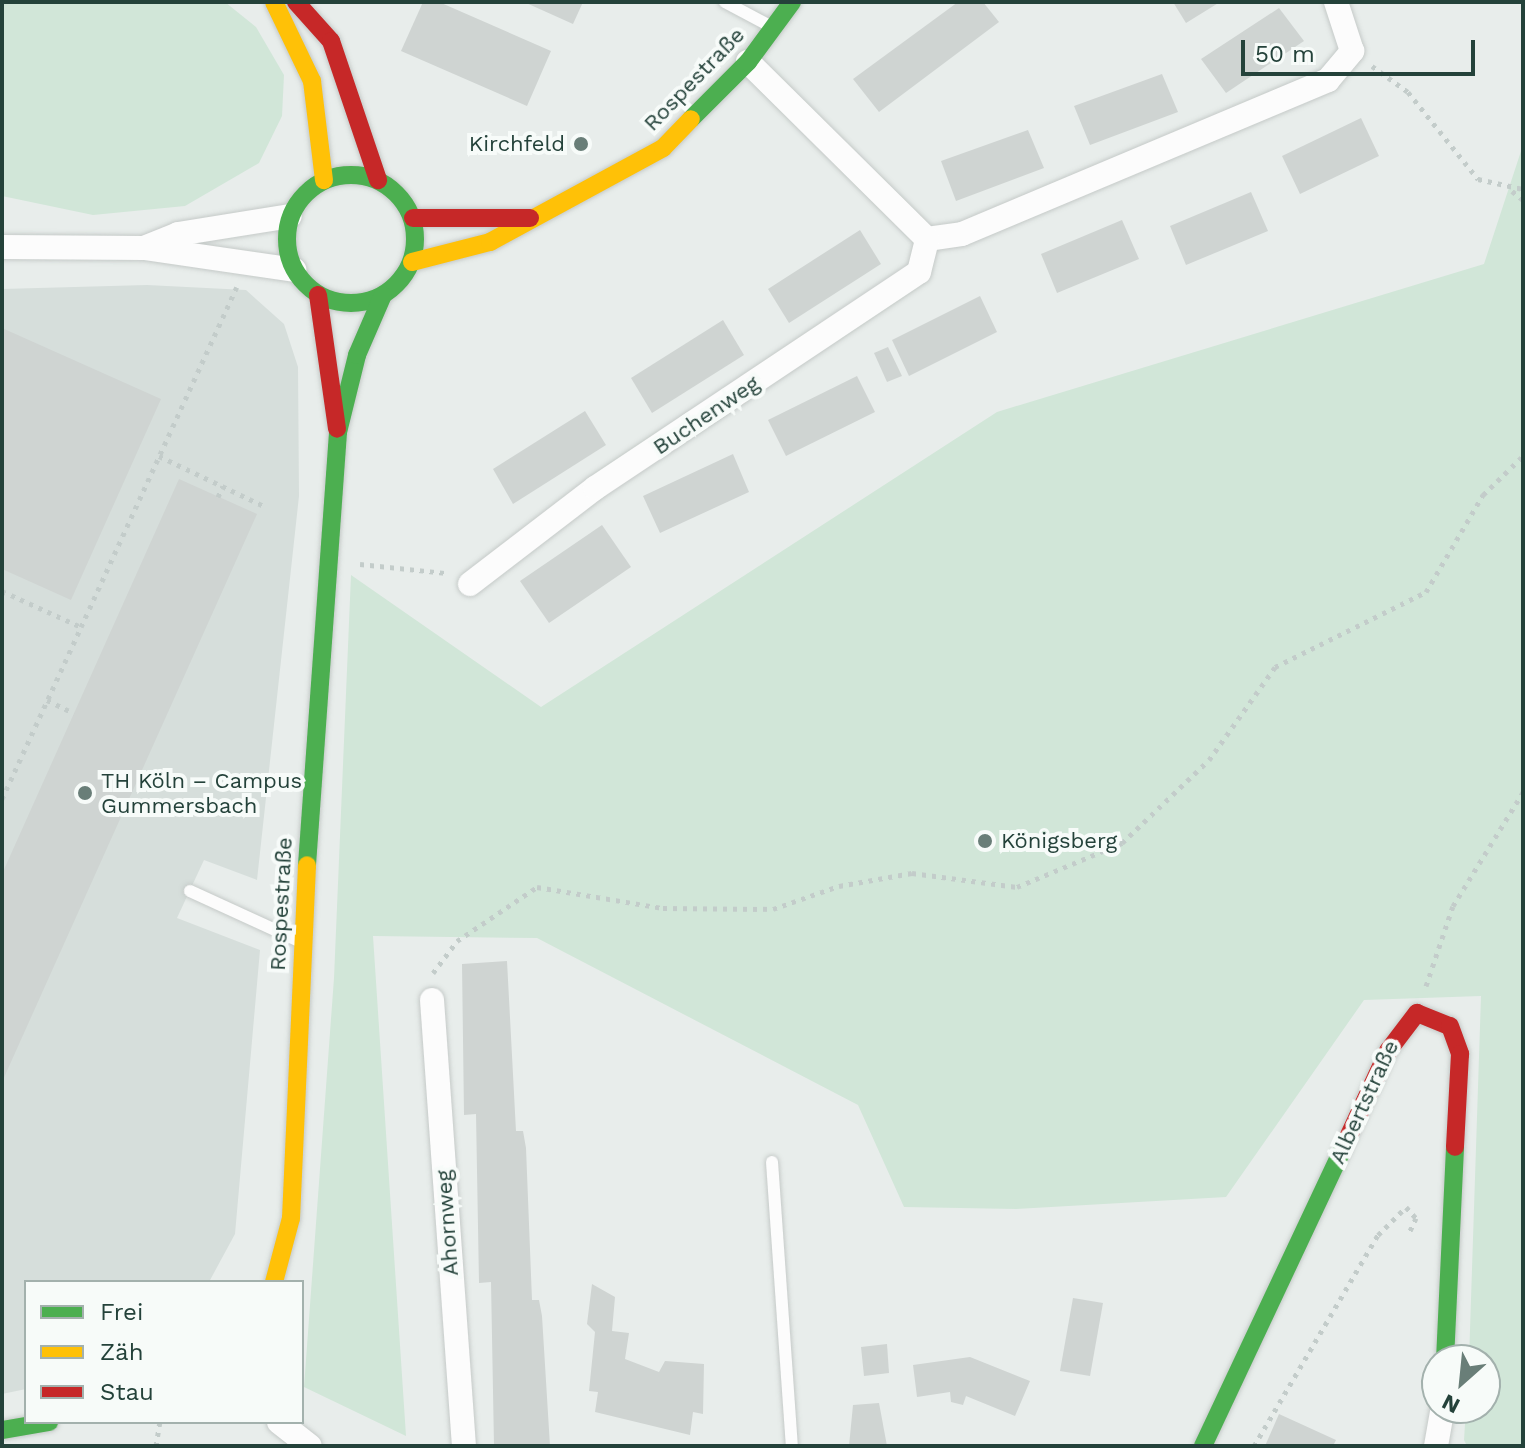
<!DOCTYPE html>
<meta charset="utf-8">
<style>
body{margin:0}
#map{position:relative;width:1525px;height:1448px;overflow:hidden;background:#e8edeb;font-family:"Work Sans",sans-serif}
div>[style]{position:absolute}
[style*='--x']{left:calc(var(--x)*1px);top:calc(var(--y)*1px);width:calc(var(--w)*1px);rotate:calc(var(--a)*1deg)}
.built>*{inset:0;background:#d6dedb}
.green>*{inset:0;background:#d1e6d8}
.building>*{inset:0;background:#cfd4d2}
.path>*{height:5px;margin-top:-2.5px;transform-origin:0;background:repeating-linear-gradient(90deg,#c3ccca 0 4px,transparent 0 10px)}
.roads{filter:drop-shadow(0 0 2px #c5cac8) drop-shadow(0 0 2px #c5cac8)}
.lane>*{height:12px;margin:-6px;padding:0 6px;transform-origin:6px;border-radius:6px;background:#fcfcfc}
.street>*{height:24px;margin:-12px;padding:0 12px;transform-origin:12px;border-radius:12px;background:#fcfcfc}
.fast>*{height:18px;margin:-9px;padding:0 9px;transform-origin:9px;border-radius:9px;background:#4caf50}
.fast>.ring{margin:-9px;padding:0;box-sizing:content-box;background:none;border:18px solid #4caf50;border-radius:50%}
.slow>*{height:18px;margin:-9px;padding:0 9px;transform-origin:9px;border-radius:9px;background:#ffc107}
.jam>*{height:18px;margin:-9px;padding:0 9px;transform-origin:9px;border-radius:9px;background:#c62828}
.dots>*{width:22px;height:22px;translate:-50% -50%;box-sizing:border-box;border:4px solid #f7fbf9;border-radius:50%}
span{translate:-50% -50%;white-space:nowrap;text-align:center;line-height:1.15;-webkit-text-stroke:8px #f7fbf9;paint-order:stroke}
.street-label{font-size:22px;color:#24423a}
.poi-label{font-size:22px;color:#24423a}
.right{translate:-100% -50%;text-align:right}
.left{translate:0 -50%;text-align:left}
.frame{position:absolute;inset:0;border:4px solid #24423a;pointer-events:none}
.legend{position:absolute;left:24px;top:1280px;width:280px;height:144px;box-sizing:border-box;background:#f7fbf9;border:2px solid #a3b1ad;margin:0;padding:10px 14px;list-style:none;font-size:24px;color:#24423a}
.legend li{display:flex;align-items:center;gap:16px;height:40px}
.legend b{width:40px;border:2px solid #a3b1ad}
.north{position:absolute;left:1421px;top:1344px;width:80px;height:80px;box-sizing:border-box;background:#f7fbf9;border:2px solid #a3b1ad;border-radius:50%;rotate:207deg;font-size:22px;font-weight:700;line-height:32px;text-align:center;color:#24423a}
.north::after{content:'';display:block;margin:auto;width:28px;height:36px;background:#697e78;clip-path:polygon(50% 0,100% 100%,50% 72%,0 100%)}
.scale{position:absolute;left:1241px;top:40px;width:234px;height:36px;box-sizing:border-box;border:4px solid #24423a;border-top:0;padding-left:10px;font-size:24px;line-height:28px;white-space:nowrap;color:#24423a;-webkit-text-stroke:6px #f7fbf9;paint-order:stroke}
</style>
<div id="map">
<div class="built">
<div style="clip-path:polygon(147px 285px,246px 290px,284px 324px,298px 367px,299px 496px,257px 880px,204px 860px,177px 918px,260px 950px,235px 1234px,209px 1282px,26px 1282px,26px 1389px,2px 1394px,2px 289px)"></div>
</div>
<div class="green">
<div style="clip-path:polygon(2px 2px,225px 2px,256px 27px,284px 75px,282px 116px,259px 163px,185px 206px,93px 215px,2px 196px)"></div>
<div style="clip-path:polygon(1523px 145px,1523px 1446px,1467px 1446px,1464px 1440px,1466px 1408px,1485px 1408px,1485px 1360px,1469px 1360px,1481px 996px,1364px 1000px,1226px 1197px,1016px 1209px,904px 1207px,858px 1105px,537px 938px,373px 936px,406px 1436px,304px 1387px,334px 978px,351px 575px,541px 707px,997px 412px,1484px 264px)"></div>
</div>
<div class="building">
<div style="clip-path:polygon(423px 2px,439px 2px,551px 51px,527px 106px,401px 51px)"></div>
<div style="clip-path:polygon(524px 2px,583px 2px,573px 24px)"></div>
<div style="clip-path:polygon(958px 2px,983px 2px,999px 22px,879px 112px,853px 79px)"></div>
<div style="clip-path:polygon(1173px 2px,1220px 2px,1186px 23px)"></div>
<div style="clip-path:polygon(1279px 8px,1304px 41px,1226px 93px,1201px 59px)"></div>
<div style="clip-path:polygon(1162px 74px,1178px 112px,1090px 145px,1074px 106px)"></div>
<div style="clip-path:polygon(1361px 118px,1379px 156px,1300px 194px,1282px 156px)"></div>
<div style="clip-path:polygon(1028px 130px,1044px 168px,956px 201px,941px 161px)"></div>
<div style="clip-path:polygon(1251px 192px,1268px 231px,1186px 265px,1170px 226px)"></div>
<div style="clip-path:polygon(1122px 220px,1139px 259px,1057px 293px,1041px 254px)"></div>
<div style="clip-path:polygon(860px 230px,881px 264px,789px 323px,768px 289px)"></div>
<div style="clip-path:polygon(980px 296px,997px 332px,909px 376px,892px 340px)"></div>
<div style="clip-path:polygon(723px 320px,744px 355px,652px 413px,631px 378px)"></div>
<div style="clip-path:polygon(2px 328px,161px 399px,71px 600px,2px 569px)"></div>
<div style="clip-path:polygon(888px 347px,902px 376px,887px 382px,874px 353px)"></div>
<div style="clip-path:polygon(857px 376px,875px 412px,786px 456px,768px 420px)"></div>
<div style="clip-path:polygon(585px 411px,606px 445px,513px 504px,493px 469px)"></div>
<div style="clip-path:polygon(733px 454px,749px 492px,660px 533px,643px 496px)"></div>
<div style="clip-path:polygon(179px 479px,257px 514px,2px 1082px,2px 874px)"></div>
<div style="clip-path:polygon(602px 525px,631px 567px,549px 623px,520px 581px)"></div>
<div style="clip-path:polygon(507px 961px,516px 1131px,523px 1131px,526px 1148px,532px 1300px,539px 1300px,542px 1316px,550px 1446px,494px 1446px,491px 1282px,479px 1283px,476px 1114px,464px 1115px,462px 964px)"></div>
<div style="clip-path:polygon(592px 1284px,615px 1297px,612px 1331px,629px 1333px,625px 1359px,659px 1372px,665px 1361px,704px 1364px,703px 1414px,693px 1412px,690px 1435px,595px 1412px,598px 1392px,589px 1391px,595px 1332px,587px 1324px)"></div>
<div style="clip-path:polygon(1073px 1298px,1103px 1303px,1090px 1376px,1060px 1371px)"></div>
<div style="clip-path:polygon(887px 1344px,889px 1373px,864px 1376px,861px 1347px)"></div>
<div style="clip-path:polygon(970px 1357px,1030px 1381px,1015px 1416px,966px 1396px,963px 1405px,951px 1402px,950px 1392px,917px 1397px,913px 1365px)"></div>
<div style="clip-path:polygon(879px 1403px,887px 1446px,849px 1446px,853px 1405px)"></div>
<div style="clip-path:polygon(1279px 1414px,1336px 1440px,1333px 1446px,1265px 1446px)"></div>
</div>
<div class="path">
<div style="--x:1372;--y:66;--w:44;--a:35.8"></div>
<div style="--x:1408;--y:92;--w:112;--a:51.2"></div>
<div style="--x:1478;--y:179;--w:46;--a:12.5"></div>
<div style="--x:1512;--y:191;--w:14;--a:39"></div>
<div style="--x:159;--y:456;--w:119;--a:25.5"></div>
<div style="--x:218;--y:497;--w:12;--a:-66"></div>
<div style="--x:360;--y:564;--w:85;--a:6"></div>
<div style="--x:2;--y:591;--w:87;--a:24.5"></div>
<div style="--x:81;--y:627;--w:374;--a:-65.4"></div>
<div style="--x:47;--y:700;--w:30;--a:26"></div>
<div style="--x:2;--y:799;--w:189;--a:-65.3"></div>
<div style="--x:433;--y:973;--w:40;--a:-53"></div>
<div style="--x:457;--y:941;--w:97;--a:-34"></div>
<div style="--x:537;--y:887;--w:128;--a:9.5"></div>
<div style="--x:663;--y:908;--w:110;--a:0.5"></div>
<div style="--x:773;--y:909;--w:70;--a:-19.2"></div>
<div style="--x:839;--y:886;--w:74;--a:-10.1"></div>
<div style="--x:912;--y:873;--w:106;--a:7.6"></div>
<div style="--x:1017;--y:887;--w:114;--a:-22.7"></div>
<div style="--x:1122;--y:843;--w:120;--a:-43.7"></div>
<div style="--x:1209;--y:760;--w:114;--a:-54.6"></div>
<div style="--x:1275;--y:667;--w:169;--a:-26.4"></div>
<div style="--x:1426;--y:592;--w:113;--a:-59.6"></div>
<div style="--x:1483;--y:495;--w:56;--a:-44.3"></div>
<div style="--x:1426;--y:986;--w:84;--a:-71.4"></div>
<div style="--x:1453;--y:906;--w:134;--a:-58.4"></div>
<div style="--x:156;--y:1446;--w:24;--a:-81"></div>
<div style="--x:1254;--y:1446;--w:245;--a:-59.6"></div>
<div style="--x:1378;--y:1235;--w:40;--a:-45"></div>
<div style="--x:1406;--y:1207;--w:15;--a:48"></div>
<div style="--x:1416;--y:1218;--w:17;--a:115"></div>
</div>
<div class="roads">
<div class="lane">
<div style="--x:725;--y:2;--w:53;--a:28"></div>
<div style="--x:190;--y:891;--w:120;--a:24.6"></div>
<div style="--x:772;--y:1162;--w:285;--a:86"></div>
</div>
<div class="street">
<div style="--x:927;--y:239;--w:35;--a:-8"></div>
<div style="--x:962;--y:234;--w:397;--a:-22.8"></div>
<div style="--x:1328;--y:80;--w:38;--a:-50"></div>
<div style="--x:1352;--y:51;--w:52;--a:-108.1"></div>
<div style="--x:2;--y:247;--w:142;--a:0.4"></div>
<div style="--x:144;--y:248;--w:152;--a:8.3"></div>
<div style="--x:144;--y:248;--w:37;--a:-22"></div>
<div style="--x:178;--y:234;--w:113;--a:-9.1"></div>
<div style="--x:470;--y:584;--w:158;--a:-37.5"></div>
<div style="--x:595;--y:488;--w:389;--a:-33.7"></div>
<div style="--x:919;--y:272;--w:34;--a:-76"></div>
<div style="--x:927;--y:239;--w:252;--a:-135.3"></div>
<div style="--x:432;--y:1000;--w:447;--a:85.9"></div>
<div style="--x:279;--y:1422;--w:39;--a:38"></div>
<div style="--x:1436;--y:1446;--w:39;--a:-80"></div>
</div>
<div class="fast">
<div style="--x:691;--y:119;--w:81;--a:-45"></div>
<div style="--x:748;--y:62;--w:74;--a:-53.7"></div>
<div class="ring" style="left:287px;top:175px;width:110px;height:110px"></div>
<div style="--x:307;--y:865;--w:434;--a:-85.9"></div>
<div style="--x:338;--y:432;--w:79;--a:-76.1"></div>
<div style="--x:357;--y:355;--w:65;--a:-66.6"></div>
<div style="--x:1445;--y:1360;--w:213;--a:-87.3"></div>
<div style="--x:2;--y:1430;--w:48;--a:-9.7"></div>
<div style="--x:1203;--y:1446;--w:331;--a:-64.8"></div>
</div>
<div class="slow">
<div style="--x:274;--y:2;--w:88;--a:64.3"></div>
<div style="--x:312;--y:81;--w:100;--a:83.1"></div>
<div style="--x:412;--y:262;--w:81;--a:-14.4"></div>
<div style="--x:490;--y:242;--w:197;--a:-28.5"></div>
<div style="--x:663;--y:148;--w:40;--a:-46"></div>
<div style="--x:274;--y:1282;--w:66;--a:-75.1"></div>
<div style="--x:291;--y:1218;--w:353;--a:-87.4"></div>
</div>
<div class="jam">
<div style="--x:296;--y:2;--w:52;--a:48.1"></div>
<div style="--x:331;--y:41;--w:147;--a:71.3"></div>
<div style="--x:413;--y:218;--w:117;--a:0"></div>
<div style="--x:318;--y:295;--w:135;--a:81.9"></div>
<div style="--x:1344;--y:1146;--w:105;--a:-65.1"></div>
<div style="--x:1388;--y:1051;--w:48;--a:-52.7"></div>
<div style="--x:1417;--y:1013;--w:35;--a:22"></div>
<div style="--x:1450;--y:1026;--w:30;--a:70"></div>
<div style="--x:1460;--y:1054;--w:93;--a:93.1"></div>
</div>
</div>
<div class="dots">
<div style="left:581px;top:144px;background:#697e78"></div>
<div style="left:85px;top:793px;background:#697e78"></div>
<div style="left:985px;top:841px;background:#697e78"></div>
</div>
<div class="street-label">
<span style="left:694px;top:79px;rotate:-46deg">Rospestraße</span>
<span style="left:706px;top:415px;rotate:-34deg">Buchenweg</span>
<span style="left:281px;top:904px;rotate:-87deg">Rospestraße</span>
<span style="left:1364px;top:1102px;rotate:-65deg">Albertstraße</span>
<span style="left:447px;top:1223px;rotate:-94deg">Ahornweg</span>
</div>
<div class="poi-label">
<span class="right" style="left:565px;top:144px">Kirchfeld</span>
<span class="left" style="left:101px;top:793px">TH Köln – Campus<br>Gummersbach</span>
<span class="left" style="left:1001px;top:841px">Königsberg</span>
</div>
<div class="frame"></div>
<ul class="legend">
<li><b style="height:10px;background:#4caf50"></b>Frei</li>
<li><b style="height:10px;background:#ffc107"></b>Zäh</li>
<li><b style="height:10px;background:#c62828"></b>Stau</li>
</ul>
<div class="north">N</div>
<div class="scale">50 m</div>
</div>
